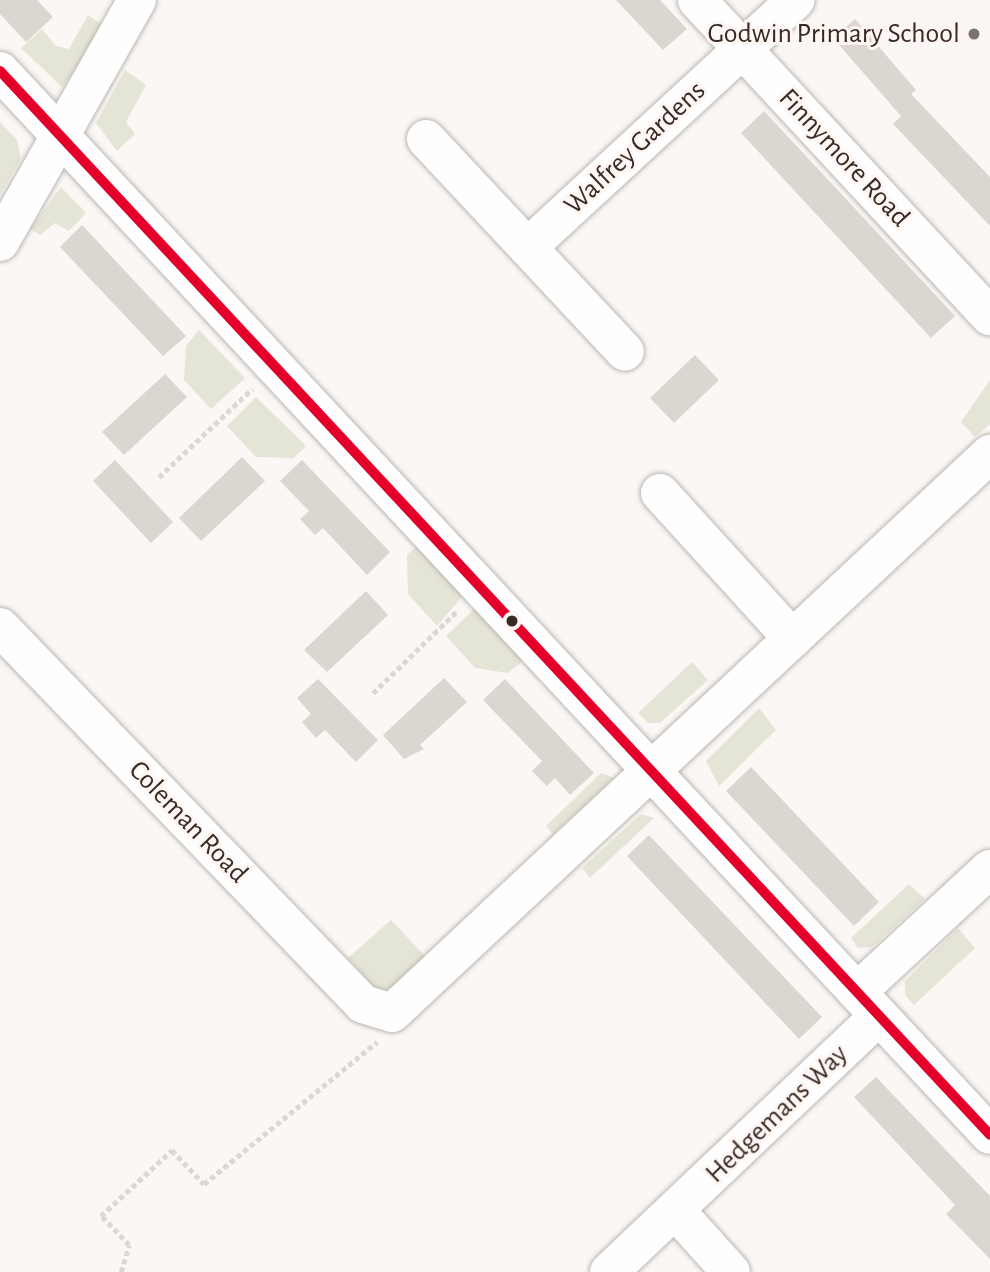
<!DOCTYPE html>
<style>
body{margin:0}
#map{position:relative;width:990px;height:1272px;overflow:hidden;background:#faf7f5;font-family:"Alegreya Sans",sans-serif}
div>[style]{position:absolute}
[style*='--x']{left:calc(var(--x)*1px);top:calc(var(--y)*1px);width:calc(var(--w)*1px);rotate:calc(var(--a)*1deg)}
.green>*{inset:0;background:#e5e5d7}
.building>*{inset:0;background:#dbd6cf}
.path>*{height:4.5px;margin-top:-2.25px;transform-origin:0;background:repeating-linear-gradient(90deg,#d9d8d6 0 5px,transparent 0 8.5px)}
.roads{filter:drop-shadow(0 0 2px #bdb6b1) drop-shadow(0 0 2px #bdb6b1)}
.minor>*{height:38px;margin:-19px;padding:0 19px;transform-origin:19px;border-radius:19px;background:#fefefe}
.bus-1>*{height:10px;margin:-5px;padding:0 5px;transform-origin:5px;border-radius:5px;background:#e4002b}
.dots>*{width:19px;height:19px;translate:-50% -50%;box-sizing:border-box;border:4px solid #fdf6f2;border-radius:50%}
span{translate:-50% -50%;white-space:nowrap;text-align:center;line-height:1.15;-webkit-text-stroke:6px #fdf6f2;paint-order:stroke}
.poi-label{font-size:28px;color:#382b24}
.right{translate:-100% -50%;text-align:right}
.street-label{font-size:28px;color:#382b24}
</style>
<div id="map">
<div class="green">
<div style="clip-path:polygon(88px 15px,106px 27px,62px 87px,21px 48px,42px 29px,56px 46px,69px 49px)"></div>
<div style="clip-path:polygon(125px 70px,146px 85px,126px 122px,135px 134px,117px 151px,96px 123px)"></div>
<div style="clip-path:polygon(0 122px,17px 140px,21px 159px,0 195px)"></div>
<div style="clip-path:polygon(61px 187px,86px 213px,69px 231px,55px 223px,40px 235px,30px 229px)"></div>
<div style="clip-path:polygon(199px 330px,245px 378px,211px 409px,184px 380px,186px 346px)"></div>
<div style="clip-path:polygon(990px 380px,990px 424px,975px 437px,961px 422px)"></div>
<div style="clip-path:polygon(256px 397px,306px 446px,294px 458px,256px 457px,227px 426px)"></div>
<div style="clip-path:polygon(420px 543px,465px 593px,437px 626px,408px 594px,407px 555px)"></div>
<div style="clip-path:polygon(474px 609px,487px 613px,527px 657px,508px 673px,475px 668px,446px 636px)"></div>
<div style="clip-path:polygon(692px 662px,708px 680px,660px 723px,648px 723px,638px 713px)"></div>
<div style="clip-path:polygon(759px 708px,776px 730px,719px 786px,706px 761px)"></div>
<div style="clip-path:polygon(601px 773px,614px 778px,553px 834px,546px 826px)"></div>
<div style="clip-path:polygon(641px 814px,654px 818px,590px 878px,582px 868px)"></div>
<div style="clip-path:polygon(909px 884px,925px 899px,872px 947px,858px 948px,851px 938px)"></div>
<div style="clip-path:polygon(391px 920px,426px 957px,393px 988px,377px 990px,348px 958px)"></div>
<div style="clip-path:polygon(958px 928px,975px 948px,914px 1005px,905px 995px,905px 981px)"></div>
</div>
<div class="building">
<div style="clip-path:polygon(0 0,37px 0,53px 17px,26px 42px,0 14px)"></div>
<div style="clip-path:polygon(616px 0,660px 0,687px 29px,663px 50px)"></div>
<div style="clip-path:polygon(855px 19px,916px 90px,911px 94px,990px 177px,990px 226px,893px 124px,901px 116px,833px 38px)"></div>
<div style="clip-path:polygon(764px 111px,955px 316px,931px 338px,741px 133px)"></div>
<div style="clip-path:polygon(82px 225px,186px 336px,163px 356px,60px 247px)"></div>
<div style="clip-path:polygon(695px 355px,719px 380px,674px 423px,650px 398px)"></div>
<div style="clip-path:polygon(165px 374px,187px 397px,124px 455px,102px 432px)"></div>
<div style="clip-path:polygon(242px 457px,265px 481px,201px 541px,179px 518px)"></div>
<div style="clip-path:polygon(115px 460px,173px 522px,151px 543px,93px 481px)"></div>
<div style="clip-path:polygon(302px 460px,390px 552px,367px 575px,323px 528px,315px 535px,300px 519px,309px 511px,280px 481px)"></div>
<div style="clip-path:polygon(366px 591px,388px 615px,327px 672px,304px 650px)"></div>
<div style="clip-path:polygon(444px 678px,467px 702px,420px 745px,424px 749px,404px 759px,383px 735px)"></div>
<div style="clip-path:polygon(318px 679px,378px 740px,356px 762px,325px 730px,316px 738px,302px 722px,311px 714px,297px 698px)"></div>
<div style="clip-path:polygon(505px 679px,594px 773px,570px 795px,555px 778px,547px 786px,532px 771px,542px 761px,483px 700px)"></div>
<div style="clip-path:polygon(751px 767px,879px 902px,854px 926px,726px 791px)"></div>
<div style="clip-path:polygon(649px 835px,822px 1017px,799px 1039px,627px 856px)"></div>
<div style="clip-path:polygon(876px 1077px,990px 1196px,990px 1259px,946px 1214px,955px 1205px,854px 1097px)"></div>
</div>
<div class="path">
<div style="--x:159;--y:477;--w:128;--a:-43.4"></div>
<div style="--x:373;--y:693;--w:119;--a:-44.3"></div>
<div style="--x:121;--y:1272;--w:28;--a:-73"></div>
<div style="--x:129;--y:1245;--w:40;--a:-134"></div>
<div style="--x:101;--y:1216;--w:97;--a:-42.9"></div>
<div style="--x:172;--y:1150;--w:47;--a:46.7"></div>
<div style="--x:204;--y:1184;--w:224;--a:-39.4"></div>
</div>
<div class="roads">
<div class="minor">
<div style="--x:697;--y:0;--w:431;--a:47.2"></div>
<div style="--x:0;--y:71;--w:1453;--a:47.06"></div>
<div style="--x:426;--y:139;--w:291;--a:46.9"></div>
<div style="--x:0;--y:242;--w:278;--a:-60.5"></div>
<div style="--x:528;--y:247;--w:364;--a:-42.7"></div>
<div style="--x:660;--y:493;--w:197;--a:47.7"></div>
<div style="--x:0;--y:627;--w:523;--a:46.08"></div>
<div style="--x:363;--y:1004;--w:30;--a:17"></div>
<div style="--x:392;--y:1013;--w:819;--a:-43.07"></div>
<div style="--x:857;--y:992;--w:181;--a:-42.8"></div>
<div style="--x:676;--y:1211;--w:82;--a:48"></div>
<div style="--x:609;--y:1272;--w:372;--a:-43.5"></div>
</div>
</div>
<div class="bus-1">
<div style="--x:0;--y:71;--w:1453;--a:47.06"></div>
</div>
<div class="dots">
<div style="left:974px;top:34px;background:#7c726d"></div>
<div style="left:512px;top:621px;background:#382b24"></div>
</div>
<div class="poi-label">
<span class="right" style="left:960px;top:34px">Godwin Primary School</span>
</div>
<div class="street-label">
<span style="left:635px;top:148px;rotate:-43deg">Walfrey Gardens</span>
<span style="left:844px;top:158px;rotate:47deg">Finnymore Road</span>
<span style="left:188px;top:822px;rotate:46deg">Coleman Road</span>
<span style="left:777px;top:1114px;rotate:-44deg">Hedgemans Way</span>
</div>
</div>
